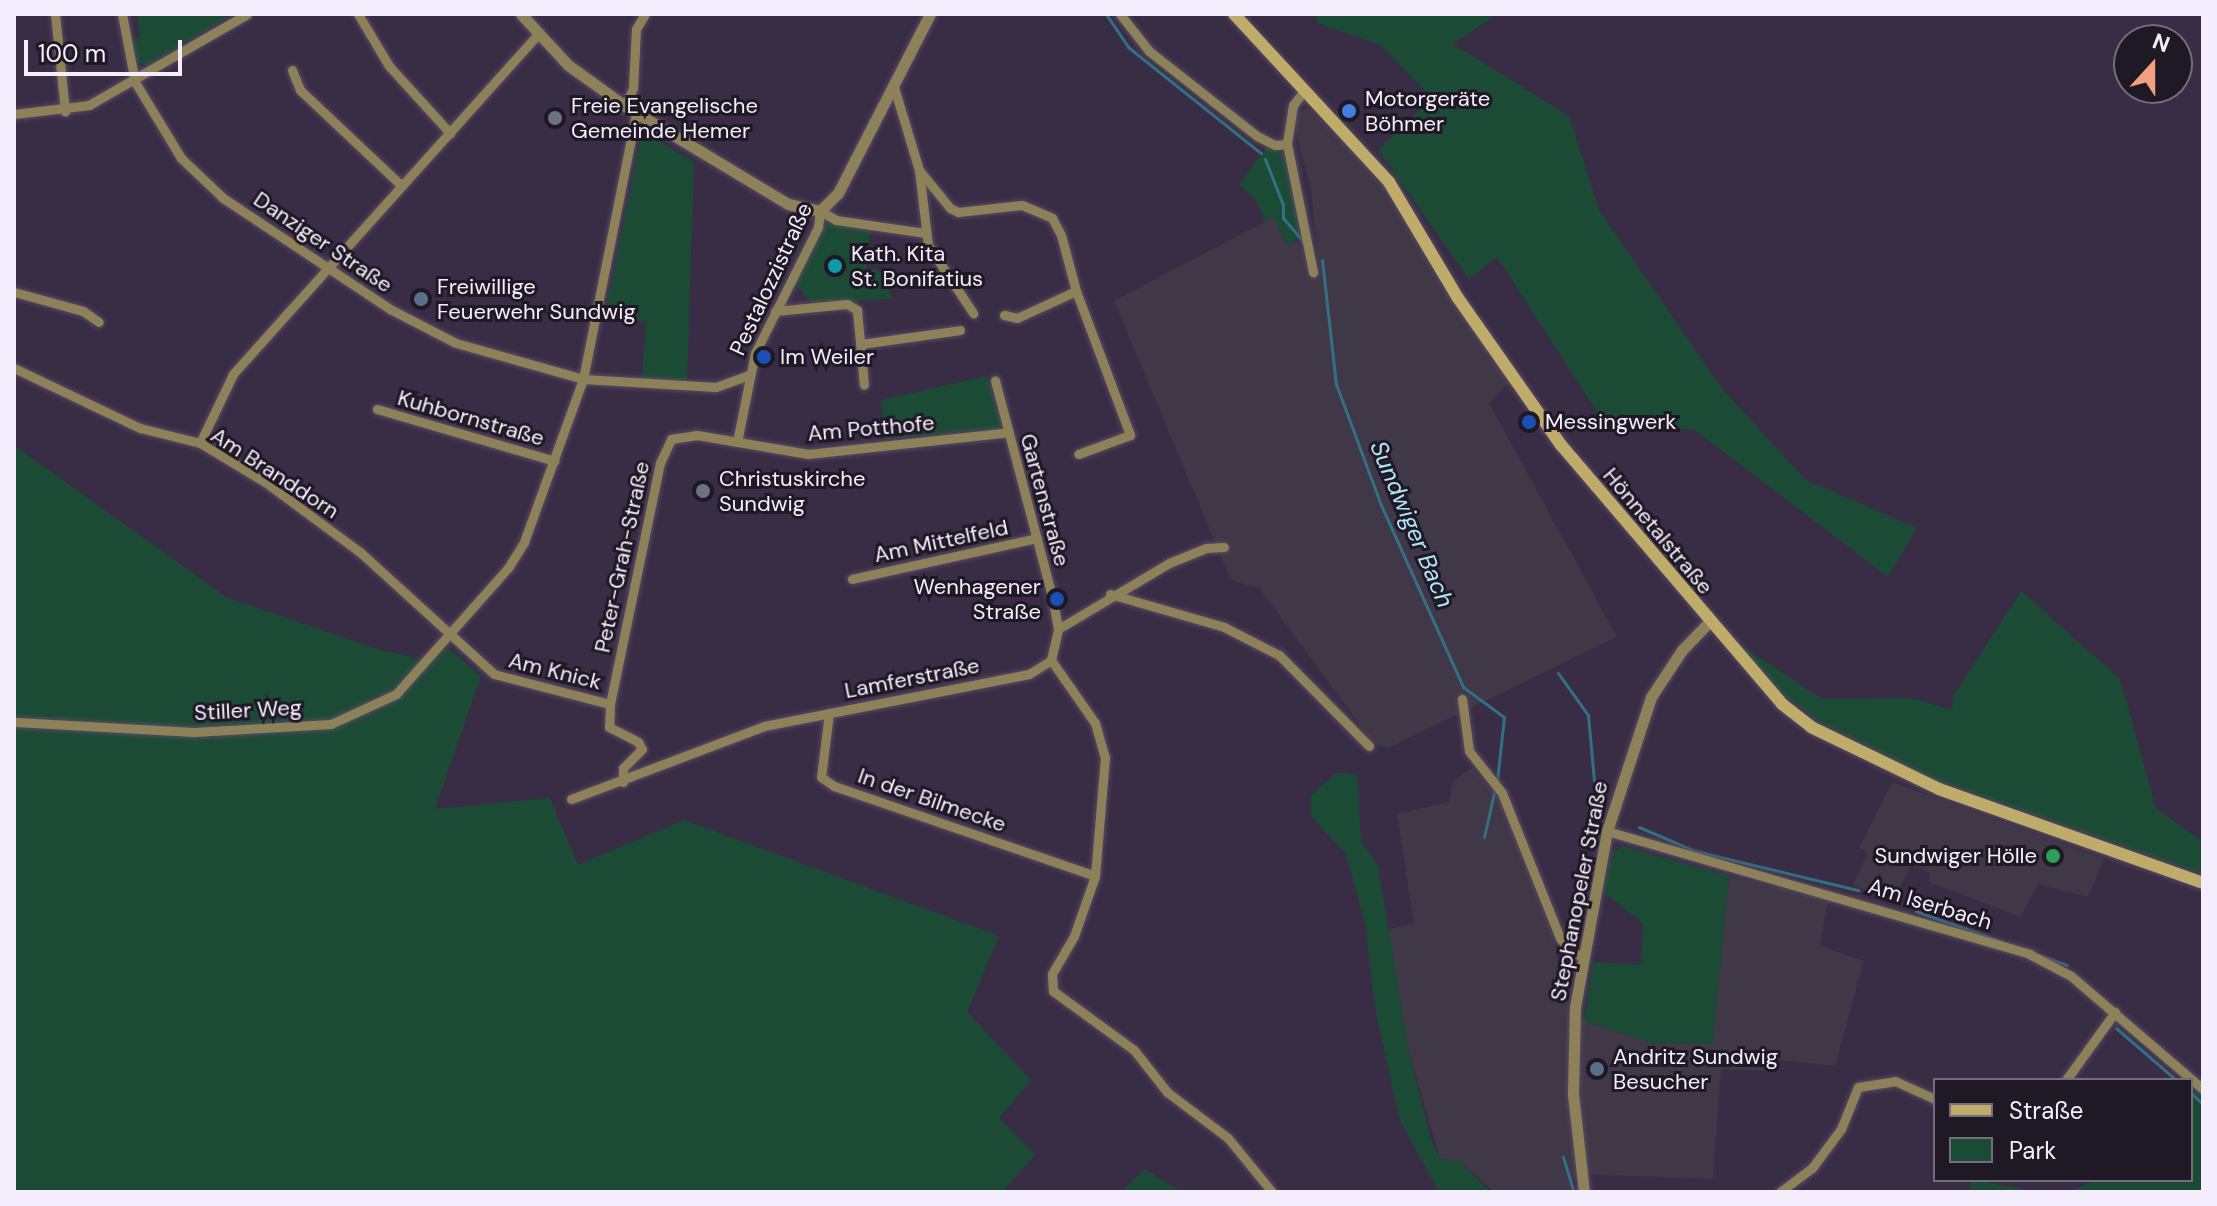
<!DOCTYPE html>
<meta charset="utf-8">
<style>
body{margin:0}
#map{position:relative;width:2217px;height:1206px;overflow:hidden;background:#392d46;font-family:"DM Sans",sans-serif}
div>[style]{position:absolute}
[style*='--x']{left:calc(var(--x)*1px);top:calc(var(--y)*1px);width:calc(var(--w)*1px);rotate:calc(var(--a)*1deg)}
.industrial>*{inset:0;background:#403747}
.green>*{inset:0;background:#1b4b35}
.stream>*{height:3px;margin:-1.5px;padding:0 1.5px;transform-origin:1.5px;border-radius:1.5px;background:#347083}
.roads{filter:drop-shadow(0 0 2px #574c63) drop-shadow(0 0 2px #574c63)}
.minor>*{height:9px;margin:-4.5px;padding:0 4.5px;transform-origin:4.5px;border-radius:4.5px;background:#8d8159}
.tertiary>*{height:11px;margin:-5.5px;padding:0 5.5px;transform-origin:5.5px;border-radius:5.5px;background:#8d8159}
.secondary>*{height:12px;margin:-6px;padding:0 6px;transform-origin:6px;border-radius:6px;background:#bfac6b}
.dots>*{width:22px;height:22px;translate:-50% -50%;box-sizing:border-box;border:4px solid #1e1924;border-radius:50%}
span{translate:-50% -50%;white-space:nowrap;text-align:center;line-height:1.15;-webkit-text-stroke:6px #1e1924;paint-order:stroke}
.poi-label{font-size:22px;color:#f4edfd}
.left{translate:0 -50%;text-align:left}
.right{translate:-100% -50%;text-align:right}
.street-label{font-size:22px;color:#f4edfd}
.water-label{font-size:24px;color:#b1e5f7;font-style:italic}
.frame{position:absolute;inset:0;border:16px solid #f4edfd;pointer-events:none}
.legend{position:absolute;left:1933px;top:1078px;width:260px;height:104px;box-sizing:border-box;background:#1e1924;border:2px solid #746e7b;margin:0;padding:10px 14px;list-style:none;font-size:24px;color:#f4edfd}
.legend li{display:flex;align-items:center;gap:16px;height:40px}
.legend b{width:40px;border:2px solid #746e7b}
.north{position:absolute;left:2113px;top:24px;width:80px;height:80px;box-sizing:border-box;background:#1e1924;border:2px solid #746e7b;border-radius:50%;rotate:21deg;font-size:22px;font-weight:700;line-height:32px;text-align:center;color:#f4edfd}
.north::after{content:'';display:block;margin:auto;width:28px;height:36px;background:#f2a081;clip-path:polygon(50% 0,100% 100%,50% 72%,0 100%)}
.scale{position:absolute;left:24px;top:40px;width:158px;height:36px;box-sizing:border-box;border:4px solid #f4edfd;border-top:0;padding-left:10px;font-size:24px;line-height:28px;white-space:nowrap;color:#f4edfd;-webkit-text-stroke:6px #1e1924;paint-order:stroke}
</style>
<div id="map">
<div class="industrial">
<div style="clip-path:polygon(1308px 107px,1381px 179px,1510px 382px,1489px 403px,1617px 637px,1388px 748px,1374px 744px,1260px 589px,1231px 580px,1114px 301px,1274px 217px,1287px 245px,1297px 241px,1310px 272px,1319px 271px,1311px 189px,1292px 117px)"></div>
<div style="clip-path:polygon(1473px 768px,1501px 800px,1553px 937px,1570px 1016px,1651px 1043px,1712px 1044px,1729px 876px,1828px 900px,1820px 946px,1864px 961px,1835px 1066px,1769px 1059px,1767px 1071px,1721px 1069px,1713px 1179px,1575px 1174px,1573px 1192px,1494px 1192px,1459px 1161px,1440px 1159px,1408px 1048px,1386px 930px,1414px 923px,1397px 814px,1449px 802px,1453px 781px)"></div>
<div style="clip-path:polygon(1892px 782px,2104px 859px,2088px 897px,2038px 884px,2021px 917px,1929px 882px,1931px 874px,1911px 864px,1896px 898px,1853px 886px,1868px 852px,1859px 848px)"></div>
</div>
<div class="green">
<div style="clip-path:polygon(137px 14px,233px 14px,146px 66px,136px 60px,132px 39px,140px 38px)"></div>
<div style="clip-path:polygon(1315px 14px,1497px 14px,1453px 44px,1569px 116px,1599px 210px,1723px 390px,1806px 480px,1917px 528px,1888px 577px,1695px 430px,1603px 421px,1497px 257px,1469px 279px,1378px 150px,1432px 98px,1381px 45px,1317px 23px)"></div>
<div style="clip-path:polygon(647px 134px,694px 162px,687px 383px,642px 379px,646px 322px,605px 314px,641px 136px)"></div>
<div style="clip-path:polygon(1267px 147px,1283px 154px,1299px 210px,1303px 236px,1287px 245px,1274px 218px,1265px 222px,1256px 200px,1239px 185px)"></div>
<div style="clip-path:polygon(833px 222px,871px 229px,866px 268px,878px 270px,893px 299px,812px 303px,794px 283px,822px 228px)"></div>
<div style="clip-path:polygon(987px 376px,1003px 428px,886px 439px,881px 400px)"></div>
<div style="clip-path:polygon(14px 445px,226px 597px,377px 649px,428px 661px,447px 647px,481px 676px,435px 809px,550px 798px,578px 865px,684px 820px,999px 936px,967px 1012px,1031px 1080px,999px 1118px,1035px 1155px,1002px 1192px,14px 1192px)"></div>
<div style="clip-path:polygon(2021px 591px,2120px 679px,2156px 808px,2203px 842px,2203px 874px,1938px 781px,1820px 722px,1780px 692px,1735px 641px,1822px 699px,1911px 698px,1952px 710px,1954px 695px)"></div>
<div style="clip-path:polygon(1338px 772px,1357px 775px,1361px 841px,1378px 865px,1408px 1048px,1430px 1136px,1440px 1159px,1459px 1161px,1491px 1192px,1439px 1192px,1400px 1120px,1376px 1014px,1365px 924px,1346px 854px,1311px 816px,1311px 795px)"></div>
<div style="clip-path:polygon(1623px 846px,1729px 876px,1713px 1044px,1651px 1043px,1584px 1021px,1593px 962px,1641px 965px,1643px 923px,1603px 892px,1612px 853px)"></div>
<div style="clip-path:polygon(2191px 1086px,2203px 1096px,2203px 1192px,2069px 1192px,2096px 1180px,2191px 1180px)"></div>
<div style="clip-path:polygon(1145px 1169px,1182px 1192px,1121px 1192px)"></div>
<div style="clip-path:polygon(1969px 1180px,1972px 1180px,2039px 1192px,1972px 1192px)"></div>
</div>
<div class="stream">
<div style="--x:1106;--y:14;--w:40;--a:56"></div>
<div style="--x:1128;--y:47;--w:170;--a:38.6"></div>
<div style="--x:1265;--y:159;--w:49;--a:68.6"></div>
<div style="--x:1283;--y:205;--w:13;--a:90"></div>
<div style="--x:1283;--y:218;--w:32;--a:49"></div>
<div style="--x:1322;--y:260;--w:125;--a:83.6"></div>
<div style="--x:1336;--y:384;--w:129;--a:69.6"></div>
<div style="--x:1381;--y:505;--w:200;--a:65.7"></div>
<div style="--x:1463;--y:687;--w:51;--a:36.2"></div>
<div style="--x:1504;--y:717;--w:63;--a:96.3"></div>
<div style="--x:1558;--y:673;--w:52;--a:54.5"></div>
<div style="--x:1588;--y:715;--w:66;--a:84.8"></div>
<div style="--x:1639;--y:827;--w:61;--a:23.2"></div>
<div style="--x:1695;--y:851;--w:168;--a:13.5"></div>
<div style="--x:1484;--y:837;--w:45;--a:-77.2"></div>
<div style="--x:1916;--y:911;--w:160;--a:19.7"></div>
<div style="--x:2116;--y:1028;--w:79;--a:40.9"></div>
<div style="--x:2191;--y:1093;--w:16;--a:43"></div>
<div style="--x:1563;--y:1157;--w:37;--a:73"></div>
</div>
<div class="roads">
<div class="minor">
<div style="--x:55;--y:14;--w:98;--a:84.1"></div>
<div style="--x:122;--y:14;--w:69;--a:79.2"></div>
<div style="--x:135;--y:82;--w:89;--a:58.8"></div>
<div style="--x:181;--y:158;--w:58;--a:43.6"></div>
<div style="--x:223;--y:198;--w:201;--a:33.6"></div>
<div style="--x:390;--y:309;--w:74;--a:27.3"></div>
<div style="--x:456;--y:343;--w:132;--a:15.8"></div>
<div style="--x:583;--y:379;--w:133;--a:3.4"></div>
<div style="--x:716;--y:387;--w:35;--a:-20"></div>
<div style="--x:358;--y:14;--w:61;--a:59.2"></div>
<div style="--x:389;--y:66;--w:91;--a:47.7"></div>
<div style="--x:1120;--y:14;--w:47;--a:51.9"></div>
<div style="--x:1149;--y:51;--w:137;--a:38.2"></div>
<div style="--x:1257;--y:136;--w:20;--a:27"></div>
<div style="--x:1275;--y:145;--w:12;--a:-5"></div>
<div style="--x:292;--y:70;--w:22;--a:68"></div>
<div style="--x:300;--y:90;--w:140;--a:43.3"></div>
<div style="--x:893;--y:84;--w:90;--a:73.2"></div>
<div style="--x:919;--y:170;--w:76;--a:83.2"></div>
<div style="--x:928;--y:245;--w:82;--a:56.5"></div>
<div style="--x:1304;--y:91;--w:18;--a:128"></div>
<div style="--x:1293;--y:105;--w:39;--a:99"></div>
<div style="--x:1287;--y:144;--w:131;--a:78.5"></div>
<div style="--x:625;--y:106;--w:20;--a:-66"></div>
<div style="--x:633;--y:88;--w:59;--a:-87.1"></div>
<div style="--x:636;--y:29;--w:17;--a:-59"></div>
<div style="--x:14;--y:114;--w:76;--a:-6.8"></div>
<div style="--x:89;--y:105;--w:182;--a:-29.9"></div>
<div style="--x:919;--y:170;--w:49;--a:50.8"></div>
<div style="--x:950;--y:208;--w:9;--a:27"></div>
<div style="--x:958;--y:212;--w:64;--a:-6.2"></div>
<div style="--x:1022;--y:205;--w:33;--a:23"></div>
<div style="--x:1052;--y:218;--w:19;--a:62"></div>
<div style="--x:1061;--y:235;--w:58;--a:75"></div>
<div style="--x:1076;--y:291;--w:154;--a:69.4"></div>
<div style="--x:1130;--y:435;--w:55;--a:159.9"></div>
<div style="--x:14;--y:292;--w:72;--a:15.4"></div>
<div style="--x:83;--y:311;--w:19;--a:35"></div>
<div style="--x:775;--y:311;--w:72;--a:-5.6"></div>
<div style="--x:847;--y:304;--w:12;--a:31"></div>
<div style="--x:857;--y:310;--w:75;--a:84.7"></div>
<div style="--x:1004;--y:315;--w:13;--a:13"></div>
<div style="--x:1017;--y:318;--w:65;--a:-24.6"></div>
<div style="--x:861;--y:344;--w:100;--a:-8"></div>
<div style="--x:14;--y:368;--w:140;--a:25.5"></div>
<div style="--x:140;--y:428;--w:62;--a:14"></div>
<div style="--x:200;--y:443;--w:76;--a:31"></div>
<div style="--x:265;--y:482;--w:118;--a:36.4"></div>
<div style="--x:360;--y:552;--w:181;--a:42.3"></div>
<div style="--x:494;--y:674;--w:120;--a:14.5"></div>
<div style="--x:610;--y:704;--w:23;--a:92"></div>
<div style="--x:609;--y:727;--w:33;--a:27"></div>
<div style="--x:638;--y:742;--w:8;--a:60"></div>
<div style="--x:642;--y:749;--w:27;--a:135"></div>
<div style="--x:623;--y:768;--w:14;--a:90"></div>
<div style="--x:377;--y:409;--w:185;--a:16.3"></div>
<div style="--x:737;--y:442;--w:91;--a:-78.6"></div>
<div style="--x:755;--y:353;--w:141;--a:-63.4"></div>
<div style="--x:818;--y:227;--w:16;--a:-83"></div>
<div style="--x:820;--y:211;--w:18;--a:29"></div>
<div style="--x:836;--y:220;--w:90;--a:8.3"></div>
<div style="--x:200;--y:443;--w:76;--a:-64.4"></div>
<div style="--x:233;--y:374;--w:458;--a:-48.1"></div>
<div style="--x:852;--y:579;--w:189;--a:-12.5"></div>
<div style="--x:1110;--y:594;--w:119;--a:16.1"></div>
<div style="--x:1224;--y:627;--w:62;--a:27"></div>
<div style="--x:1279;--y:655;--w:128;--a:45.3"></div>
<div style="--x:1058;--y:629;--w:129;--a:-30.7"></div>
<div style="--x:1169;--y:563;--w:40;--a:-22"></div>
<div style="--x:1206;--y:548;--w:18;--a:-3"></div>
<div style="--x:1051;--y:660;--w:77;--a:55.1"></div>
<div style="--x:1095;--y:723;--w:35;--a:74"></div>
<div style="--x:1105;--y:757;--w:119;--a:94.8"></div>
<div style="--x:1095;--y:876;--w:64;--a:109.3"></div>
<div style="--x:1074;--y:936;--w:44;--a:120.1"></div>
<div style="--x:1052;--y:974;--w:17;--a:87"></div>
<div style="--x:1053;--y:991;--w:100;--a:36.1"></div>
<div style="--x:1134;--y:1050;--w:53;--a:51.8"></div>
<div style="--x:1167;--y:1092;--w:76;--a:37"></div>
<div style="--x:1228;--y:1138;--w:70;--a:50.8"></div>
<div style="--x:1462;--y:699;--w:52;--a:82.3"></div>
<div style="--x:1469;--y:751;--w:53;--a:51.8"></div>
<div style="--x:1502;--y:793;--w:156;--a:68.2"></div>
<div style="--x:1560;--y:938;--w:19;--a:54"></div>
<div style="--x:1571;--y:953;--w:12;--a:14"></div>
<div style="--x:610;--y:704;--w:246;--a:-78.3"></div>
<div style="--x:660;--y:463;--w:26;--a:-65"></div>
<div style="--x:671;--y:439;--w:26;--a:-9"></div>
<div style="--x:697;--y:435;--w:113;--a:9.7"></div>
<div style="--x:808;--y:454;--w:202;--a:-6.2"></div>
<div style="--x:829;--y:713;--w:64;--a:97.1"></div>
<div style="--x:821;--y:777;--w:16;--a:35"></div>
<div style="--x:834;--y:786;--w:276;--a:19"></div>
<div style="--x:16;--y:722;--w:178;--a:3.2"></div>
<div style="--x:194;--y:732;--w:137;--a:-3.3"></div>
<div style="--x:331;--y:724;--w:72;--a:-24.8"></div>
<div style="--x:396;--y:694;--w:169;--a:-48.4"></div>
<div style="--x:508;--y:568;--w:31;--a:-58"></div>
<div style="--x:524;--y:542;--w:173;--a:-70.1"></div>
<div style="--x:583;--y:379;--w:271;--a:-78.7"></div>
<div style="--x:571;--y:799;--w:206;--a:-20.7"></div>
<div style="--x:764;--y:726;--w:270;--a:-11.1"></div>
<div style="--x:1029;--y:674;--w:26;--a:-32"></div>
<div style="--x:1051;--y:660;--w:32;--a:-77"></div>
<div style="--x:1058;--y:629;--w:29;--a:-100"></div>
<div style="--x:1053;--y:600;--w:227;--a:-104.8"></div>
<div style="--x:1607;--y:831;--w:440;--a:16.2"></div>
<div style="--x:2029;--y:954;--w:47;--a:27.6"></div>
<div style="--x:2071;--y:976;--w:174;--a:40.6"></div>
<div style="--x:2066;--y:1080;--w:84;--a:-54.2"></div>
<div style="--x:1780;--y:1192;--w:40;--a:-37"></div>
<div style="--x:1812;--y:1168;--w:49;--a:-53.4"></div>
<div style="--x:1841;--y:1129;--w:45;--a:-68"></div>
<div style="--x:1858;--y:1087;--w:37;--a:-9"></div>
<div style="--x:1895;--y:1081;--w:44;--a:24.2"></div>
</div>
<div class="tertiary">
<div style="--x:521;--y:14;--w:69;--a:47.3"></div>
<div style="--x:568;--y:65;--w:70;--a:35.7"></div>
<div style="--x:625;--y:106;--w:190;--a:31"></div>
<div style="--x:788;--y:204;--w:33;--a:12"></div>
<div style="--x:820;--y:211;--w:25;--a:-45"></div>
<div style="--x:838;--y:193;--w:201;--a:-62.8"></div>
<div style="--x:1584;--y:1192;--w:99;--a:-96.4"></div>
<div style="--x:1573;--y:1094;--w:87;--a:-88.7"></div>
<div style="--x:1575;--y:1007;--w:179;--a:-79.7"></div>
<div style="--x:1607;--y:831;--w:141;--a:-71.8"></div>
<div style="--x:1651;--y:697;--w:56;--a:-56.6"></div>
<div style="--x:1682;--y:650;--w:39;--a:-46"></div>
</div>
<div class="secondary">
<div style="--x:1234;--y:14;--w:229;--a:47.3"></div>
<div style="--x:1389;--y:182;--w:135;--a:59.3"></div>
<div style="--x:1458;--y:298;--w:179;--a:55"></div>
<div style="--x:1561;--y:445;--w:340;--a:49.5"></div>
<div style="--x:1782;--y:704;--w:37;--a:38"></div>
<div style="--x:1811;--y:727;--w:142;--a:25.8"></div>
<div style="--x:1939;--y:789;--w:280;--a:19.6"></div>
</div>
</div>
<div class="dots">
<div style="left:1349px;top:111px;background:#3f7fe0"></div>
<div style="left:555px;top:118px;background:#6b7280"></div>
<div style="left:835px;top:266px;background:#0f9aa8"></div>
<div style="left:421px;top:299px;background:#5c6f8a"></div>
<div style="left:764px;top:357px;background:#1a4fb4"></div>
<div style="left:1529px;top:422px;background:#1a4fb4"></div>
<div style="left:703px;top:491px;background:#6b7280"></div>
<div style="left:1057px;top:599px;background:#1a4fb4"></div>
<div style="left:2053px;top:856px;background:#2e9e5b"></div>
<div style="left:1597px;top:1069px;background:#5c6f8a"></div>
</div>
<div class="poi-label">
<span class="left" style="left:1365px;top:111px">Motorgeräte<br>Böhmer</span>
<span class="left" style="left:571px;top:118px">Freie Evangelische<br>Gemeinde Hemer</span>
<span class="left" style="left:851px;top:266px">Kath. Kita<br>St. Bonifatius</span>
<span class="left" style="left:437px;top:299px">Freiwillige<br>Feuerwehr Sundwig</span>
<span class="left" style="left:780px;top:357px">Im Weiler</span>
<span class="left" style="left:1545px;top:422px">Messingwerk</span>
<span class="left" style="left:719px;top:491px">Christuskirche<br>Sundwig</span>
<span class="right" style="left:1041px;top:599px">Wenhagener<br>Straße</span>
<span class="right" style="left:2037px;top:856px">Sundwiger Hölle</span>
<span class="left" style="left:1613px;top:1069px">Andritz Sundwig<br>Besucher</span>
</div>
<div class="street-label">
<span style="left:323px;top:242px;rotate:34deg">Danziger Straße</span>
<span style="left:771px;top:279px;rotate:-65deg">Pestalozzistraße</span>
<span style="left:471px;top:418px;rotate:16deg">Kuhbornstraße</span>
<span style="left:871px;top:428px;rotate:-5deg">Am Potthofe</span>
<span style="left:275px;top:473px;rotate:33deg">Am Branddorn</span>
<span style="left:1045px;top:500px;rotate:75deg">Gartenstraße</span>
<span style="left:1658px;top:531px;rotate:50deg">Hönnetalstraße</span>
<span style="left:941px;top:541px;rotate:-12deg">Am Mittelfeld</span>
<span style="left:622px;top:557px;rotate:-78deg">Peter-Grah-Straße</span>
<span style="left:555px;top:671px;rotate:14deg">Am Knick</span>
<span style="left:912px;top:678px;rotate:-11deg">Lamferstraße</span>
<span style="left:248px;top:710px;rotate:-3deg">Stiller Weg</span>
<span style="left:932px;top:800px;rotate:19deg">In der Bilmecke</span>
<span style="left:1579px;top:891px;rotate:-79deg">Stephanopeler Straße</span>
<span style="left:1930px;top:904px;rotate:17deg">Am Iserbach</span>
</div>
<div class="water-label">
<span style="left:1412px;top:524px;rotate:67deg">Sundwiger Bach</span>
</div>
<div class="frame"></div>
<ul class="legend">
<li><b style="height:10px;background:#bfac6b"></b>Straße</li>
<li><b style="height:22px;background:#1b4b35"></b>Park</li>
</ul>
<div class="north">N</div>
<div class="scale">100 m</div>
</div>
